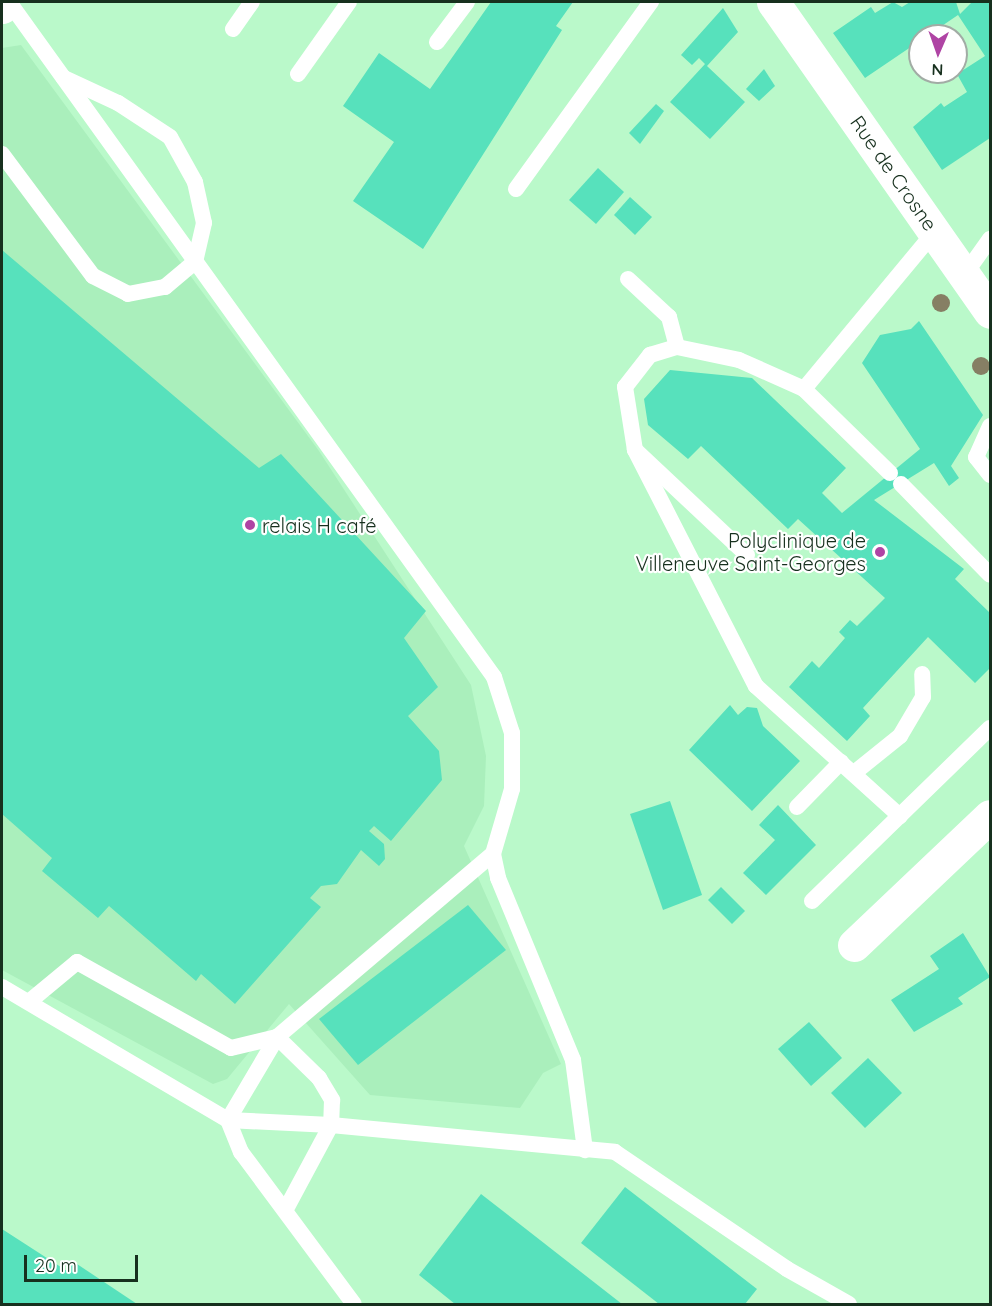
<!DOCTYPE html>
<meta charset="utf-8">
<style>
body{margin:0}
#map{position:relative;width:992px;height:1306px;overflow:hidden;background:#baf9ca;font-family:Quicksand,sans-serif}
div>[style]{position:absolute}
[style*='--x']{left:calc(var(--x)*1px);top:calc(var(--y)*1px);width:calc(var(--w)*1px);rotate:calc(var(--a)*1deg)}
.built>*{inset:0;background:#aaefbc}
.building>*{inset:0;background:#57e1bc}
.lane>*{height:16px;margin:-8px;padding:0 8px;transform-origin:8px;border-radius:8px;background:#fff}
.street>*{height:33px;margin:-16.5px;padding:0 16.5px;transform-origin:16.5px;border-radius:16.5px;background:#fff}
.secondary>*{height:33px;margin:-16.5px;padding:0 16.5px;transform-origin:16.5px;border-radius:16.5px;background:#fff}
.trees>*{width:18px;height:18px;margin:-9px;border-radius:50%;background:#867f64}
.dots>*{width:16px;height:16px;translate:-50% -50%;box-sizing:border-box;border:3px solid #fff;border-radius:50%}
span{translate:-50% -50%;white-space:nowrap;text-align:center;line-height:1.15;-webkit-text-stroke:4.5px #fff;paint-order:stroke}
.street-label{font-size:20px;color:#17301e}
.poi-label{font-size:20px;color:#17301e}
.left{translate:0 -50%;text-align:left}
.right{translate:-100% -50%;text-align:right}
.frame{position:absolute;inset:0;border:3px solid #17301e;pointer-events:none}
.north{position:absolute;left:908px;top:24px;width:60px;height:60px;box-sizing:border-box;background:#fff;border:2px solid #a2aca5;border-radius:50%;rotate:182deg;font-size:16px;font-weight:700;line-height:24px;text-align:center;color:#17301e}
.north::after{content:'';display:block;margin:auto;width:21px;height:27px;background:#af44a4;clip-path:polygon(50% 0,100% 100%,50% 72%,0 100%)}
.scale{position:absolute;left:24px;top:1255px;width:114px;height:27px;box-sizing:border-box;border:3px solid #17301e;border-top:0;padding-left:8px;font-size:18px;line-height:21px;white-space:nowrap;color:#17301e;-webkit-text-stroke:4px #fff;paint-order:stroke}
</style>
<div id="map">
<div class="built">
<div style="clip-path:polygon(21px 45px,319px 451px,471px 685px,486px 756px,484px 806px,464px 846px,561px 1064px,543px 1073px,520px 1108px,370px 1095px,289px 1004px,227px 1079px,213px 1084px,2px 970px,2px 48px)"></div>
</div>
<div class="building">
<div style="clip-path:polygon(491px 2px,573px 2px,556px 26px,562px 30px,423px 249px,353px 201px,394px 142px,343px 106px,379px 53px,430px 89px)"></div>
<div style="clip-path:polygon(893px 2px,902px 7px,910px 2px,956px 2px,960px 14px,972px 2px,990px 2px,990px 138px,942px 170px,913px 127px,941px 103px,944px 107px,967px 92px,957px 74px,985px 56px,958px 15px,865px 78px,833px 33px,871px 7px,875px 13px)"></div>
<div style="clip-path:polygon(723px 8px,738px 32px,707px 66px,745px 102px,710px 139px,670px 102px,705px 64px,699px 58px,692px 65px,681px 55px)"></div>
<div style="clip-path:polygon(764px 69px,775px 86px,759px 101px,746px 89px)"></div>
<div style="clip-path:polygon(656px 104px,664px 111px,640px 144px,629px 133px)"></div>
<div style="clip-path:polygon(598px 168px,624px 192px,596px 224px,569px 200px)"></div>
<div style="clip-path:polygon(630px 197px,652px 217px,635px 235px,614px 215px)"></div>
<div style="clip-path:polygon(2px 250px,259px 468px,281px 454px,426px 611px,404px 638px,438px 687px,408px 716px,439px 751px,442px 780px,391px 841px,374px 826px,369px 831px,384px 844px,385px 859px,379px 866px,361px 850px,337px 884px,321px 886px,310px 898px,321px 907px,235px 1004px,201px 974px,196px 981px,109px 906px,98px 918px,42px 871px,52px 858px,2px 814px)"></div>
<div style="clip-path:polygon(919px 321px,983px 415px,951px 466px,959px 478px,949px 486px,934px 463px,874px 500px,964px 569px,955px 579px,990px 613px,990px 668px,975px 683px,928px 637px,863px 708px,870px 716px,847px 741px,789px 687px,812px 661px,819px 668px,845px 638px,839px 632px,850px 620px,857px 626px,885px 598px,798px 519px,788px 529px,701px 446px,688px 459px,648px 425px,644px 399px,670px 370px,752px 378px,846px 468px,822px 493px,842px 513px,920px 449px,862px 363px,880px 335px,911px 329px)"></div>
<div style="clip-path:polygon(730px 705px,738px 715px,747px 707px,757px 708px,763px 726px,800px 761px,752px 811px,689px 750px)"></div>
<div style="clip-path:polygon(670px 801px,702px 895px,663px 910px,630px 814px)"></div>
<div style="clip-path:polygon(778px 805px,816px 845px,766px 895px,743px 873px,775px 840px,759px 825px)"></div>
<div style="clip-path:polygon(721px 887px,745px 911px,732px 924px,708px 900px)"></div>
<div style="clip-path:polygon(468px 905px,506px 950px,358px 1065px,319px 1019px)"></div>
<div style="clip-path:polygon(963px 933px,990px 977px,958px 998px,963px 1004px,914px 1032px,891px 1000px,939px 969px,930px 956px)"></div>
<div style="clip-path:polygon(809px 1022px,842px 1058px,811px 1086px,778px 1049px)"></div>
<div style="clip-path:polygon(868px 1058px,902px 1093px,865px 1128px,831px 1093px)"></div>
<div style="clip-path:polygon(625px 1187px,757px 1289px,745px 1304px,659px 1304px,581px 1243px)"></div>
<div style="clip-path:polygon(481px 1194px,622px 1304px,455px 1304px,419px 1275px)"></div>
<div style="clip-path:polygon(2px 1229px,67px 1271px,74px 1262px,137px 1304px,2px 1304px)"></div>
</div>
<div class="lane">
<div style="--x:9;--y:2;--w:831;--a:54.3"></div>
<div style="--x:494;--y:677;--w:59;--a:72.2"></div>
<div style="--x:512;--y:733;--w:56;--a:90"></div>
<div style="--x:512;--y:789;--w:68;--a:106.3"></div>
<div style="--x:493;--y:854;--w:25;--a:78"></div>
<div style="--x:498;--y:878;--w:197;--a:67.6"></div>
<div style="--x:573;--y:1060;--w:91;--a:82.4"></div>
<div style="--x:233;--y:29;--w:33;--a:-55"></div>
<div style="--x:437;--y:42;--w:50;--a:-53.1"></div>
<div style="--x:298;--y:74;--w:88;--a:-54.7"></div>
<div style="--x:2;--y:154;--w:152;--a:53.3"></div>
<div style="--x:93;--y:276;--w:39;--a:27"></div>
<div style="--x:128;--y:294;--w:38;--a:-11"></div>
<div style="--x:165;--y:287;--w:39;--a:-40"></div>
<div style="--x:195;--y:262;--w:40;--a:-77"></div>
<div style="--x:204;--y:223;--w:42;--a:-102.4"></div>
<div style="--x:195;--y:182;--w:51;--a:-119.1"></div>
<div style="--x:170;--y:137;--w:62;--a:-146.8"></div>
<div style="--x:118;--y:103;--w:60;--a:-155.2"></div>
<div style="--x:516;--y:189;--w:231;--a:-54.2"></div>
<div style="--x:965;--y:274;--w:43;--a:-54.5"></div>
<div style="--x:628;--y:279;--w:56;--a:42.8"></div>
<div style="--x:669;--y:317;--w:31;--a:75"></div>
<div style="--x:990;--y:426;--w:34;--a:114"></div>
<div style="--x:976;--y:457;--w:23;--a:52"></div>
<div style="--x:635;--y:450;--w:265;--a:62.9"></div>
<div style="--x:756;--y:686;--w:194;--a:42.1"></div>
<div style="--x:890;--y:473;--w:120;--a:-135.7"></div>
<div style="--x:804;--y:389;--w:205;--a:-50.3"></div>
<div style="--x:901;--y:484;--w:127;--a:45.6"></div>
<div style="--x:747;--y:555;--w:154;--a:-136.8"></div>
<div style="--x:635;--y:450;--w:64;--a:-99"></div>
<div style="--x:625;--y:387;--w:41;--a:-52"></div>
<div style="--x:650;--y:355;--w:28;--a:-17"></div>
<div style="--x:677;--y:347;--w:63;--a:11.8"></div>
<div style="--x:739;--y:360;--w:71;--a:24"></div>
<div style="--x:854;--y:773;--w:59;--a:-38.8"></div>
<div style="--x:900;--y:736;--w:45;--a:-59.5"></div>
<div style="--x:923;--y:697;--w:23;--a:-92"></div>
<div style="--x:797;--y:807;--w:63;--a:-45.6"></div>
<div style="--x:812;--y:901;--w:248;--a:-44.2"></div>
<div style="--x:2;--y:987;--w:262;--a:30.5"></div>
<div style="--x:228;--y:1120;--w:35;--a:68"></div>
<div style="--x:241;--y:1152;--w:189;--a:53.4"></div>
<div style="--x:30;--y:1001;--w:61;--a:-39.7"></div>
<div style="--x:77;--y:962;--w:176;--a:29.2"></div>
<div style="--x:231;--y:1048;--w:47;--a:-13.4"></div>
<div style="--x:277;--y:1037;--w:59;--a:44.3"></div>
<div style="--x:319;--y:1078;--w:26;--a:59"></div>
<div style="--x:332;--y:1100;--w:25;--a:92"></div>
<div style="--x:331;--y:1125;--w:95;--a:118.2"></div>
<div style="--x:228;--y:1120;--w:103;--a:2.8"></div>
<div style="--x:331;--y:1125;--w:285;--a:5.4"></div>
<div style="--x:615;--y:1152;--w:208;--a:34.2"></div>
<div style="--x:787;--y:1269;--w:71;--a:29.4"></div>
<div style="--x:228;--y:1120;--w:96;--a:-59.4"></div>
<div style="--x:277;--y:1037;--w:283;--a:-40.3"></div>
</div>
<div class="street">
<div style="--x:2;--y:7;--w:5;--a:-79"></div>
<div style="--x:854;--y:945;--w:187;--a:-43.5"></div>
</div>
<div class="secondary">
<div style="--x:773;--y:2;--w:378;--a:55"></div>
</div>
<div class="trees">
<div style="left:941px;top:303px"></div>
<div style="left:981px;top:366px"></div>
</div>
<div class="dots">
<div style="left:250px;top:525px;background:#af44a4"></div>
<div style="left:880px;top:552px;background:#af44a4"></div>
</div>
<div class="street-label">
<span style="left:894px;top:173px;rotate:55deg">Rue de Crosne</span>
</div>
<div class="poi-label">
<span class="left" style="left:262px;top:525px">relais H café</span>
<span class="right" style="left:866px;top:552px">Polyclinique de<br>Villeneuve Saint-Georges</span>
</div>
<div class="frame"></div>
<div class="north">N</div>
<div class="scale">20 m</div>
</div>
